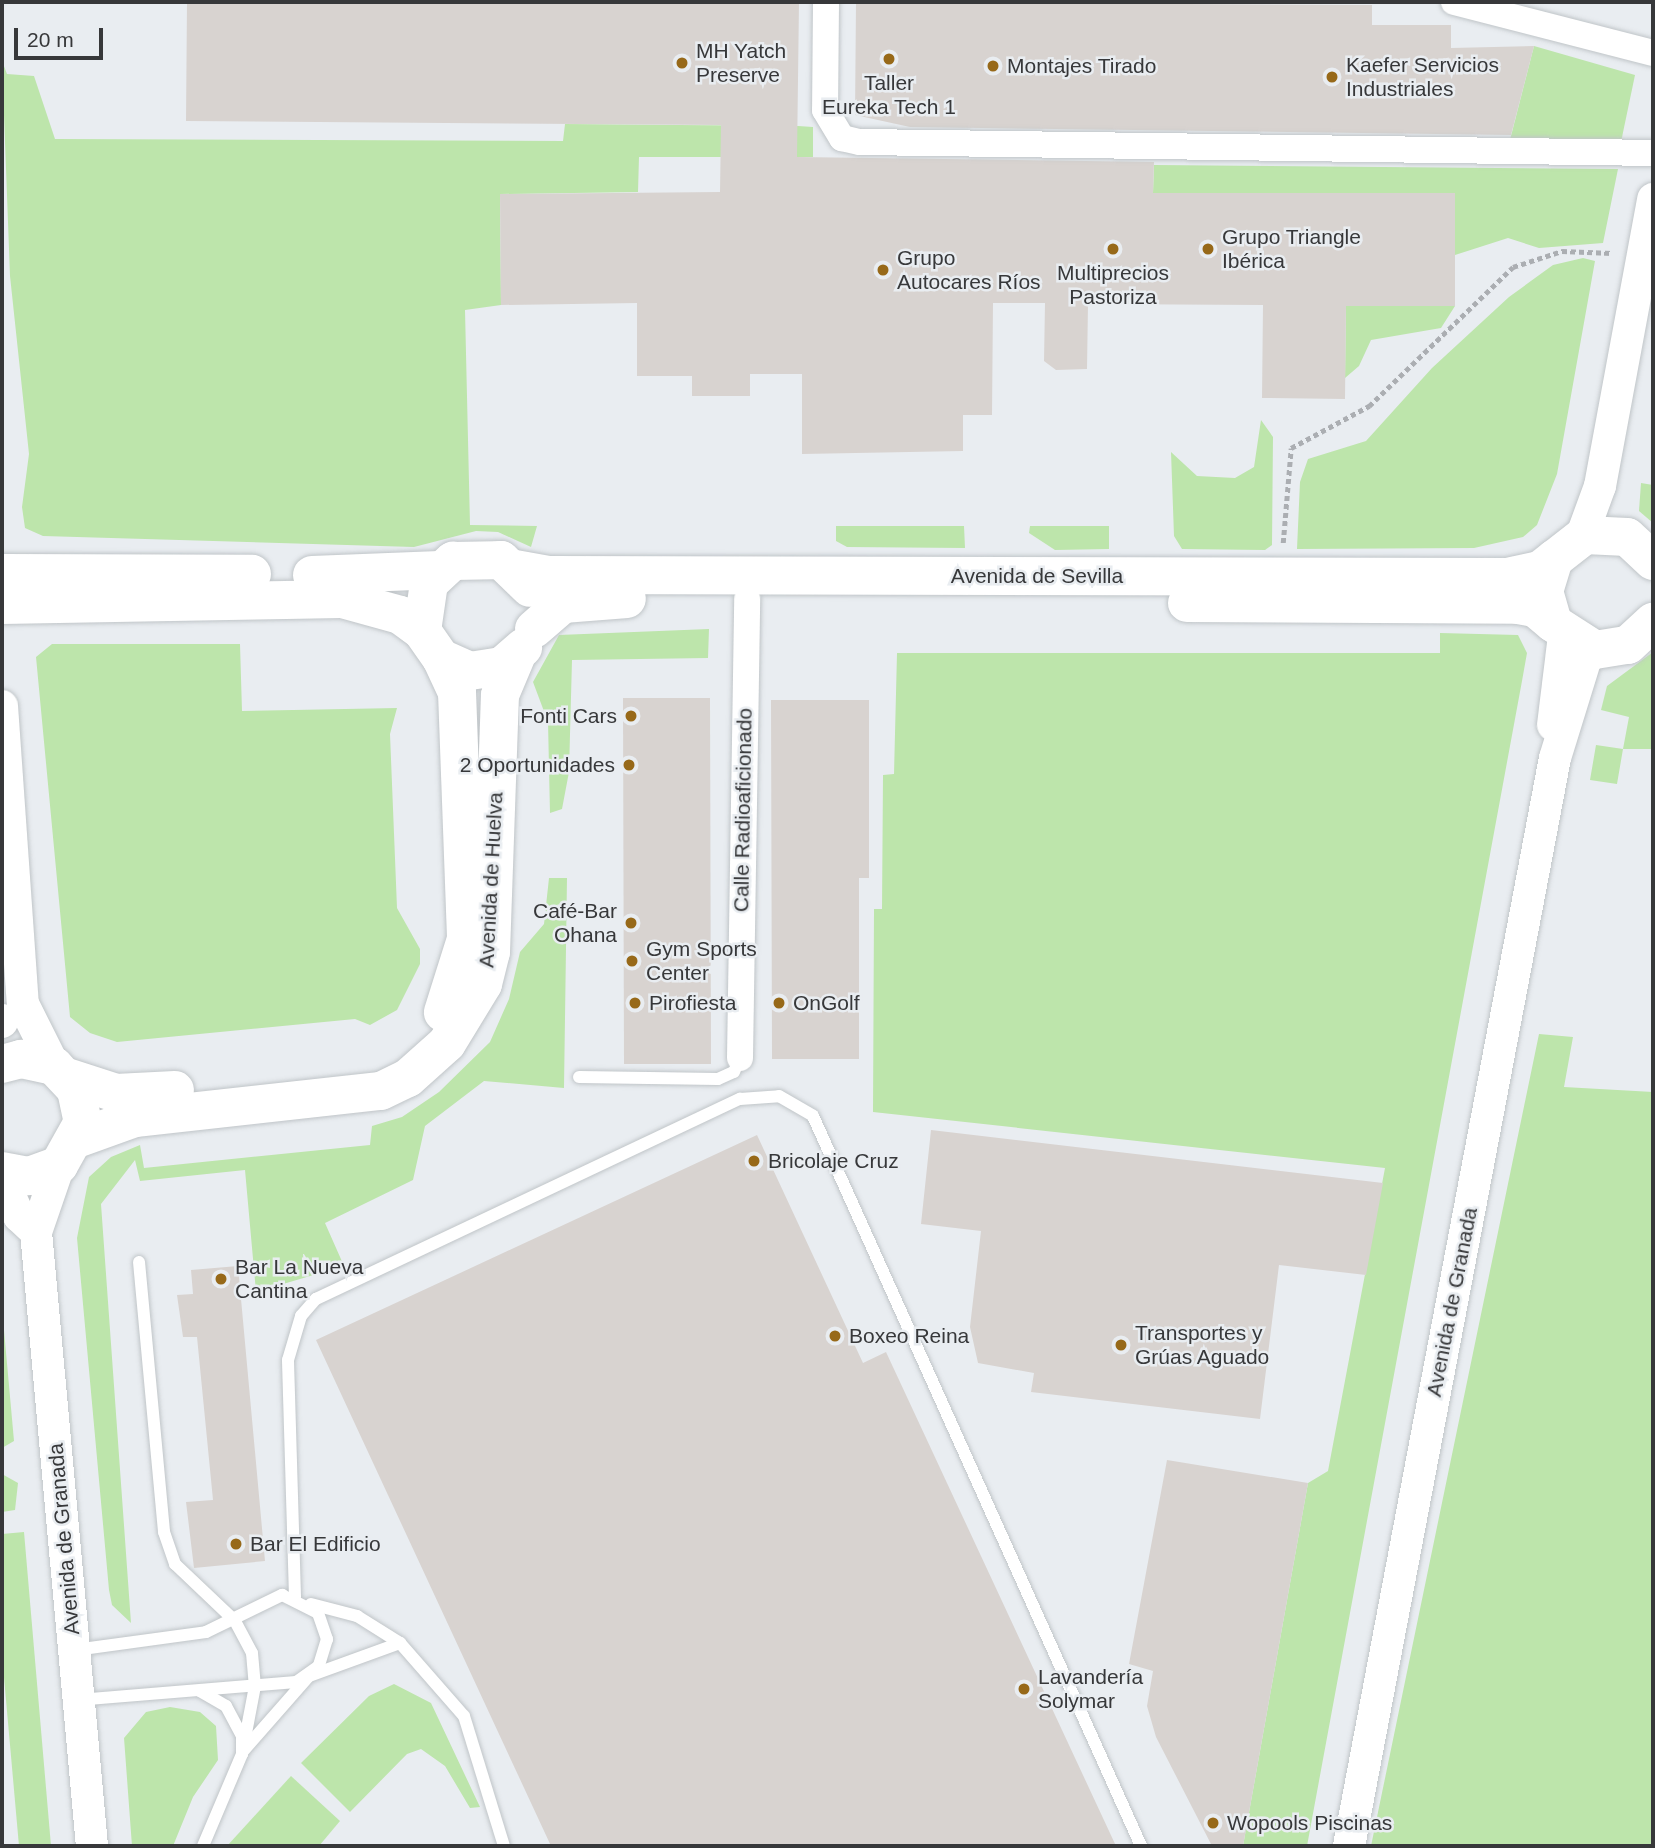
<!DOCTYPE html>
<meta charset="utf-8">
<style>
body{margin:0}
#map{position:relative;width:1655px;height:1848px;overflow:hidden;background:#e9edf1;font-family:Arial,sans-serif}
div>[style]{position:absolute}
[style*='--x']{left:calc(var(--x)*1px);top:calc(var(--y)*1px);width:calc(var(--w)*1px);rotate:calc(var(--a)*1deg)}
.green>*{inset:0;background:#bde5ab}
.building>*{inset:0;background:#d8d3d0}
.path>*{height:4.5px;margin-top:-2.25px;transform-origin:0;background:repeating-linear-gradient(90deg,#abaeb2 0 5px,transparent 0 8.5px)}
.roads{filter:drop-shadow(0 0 2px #c0c5c8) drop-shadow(0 0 2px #c0c5c8)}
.service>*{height:12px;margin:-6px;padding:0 6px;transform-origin:6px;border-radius:6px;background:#fff}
.minor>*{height:26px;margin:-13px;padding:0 13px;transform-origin:13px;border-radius:13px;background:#fff}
.tertiary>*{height:32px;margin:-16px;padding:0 16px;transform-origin:16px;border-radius:16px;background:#fff}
.primary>*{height:38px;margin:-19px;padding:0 19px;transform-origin:19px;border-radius:19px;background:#fff}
.dots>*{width:19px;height:19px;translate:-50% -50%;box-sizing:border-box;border:4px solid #e9edf1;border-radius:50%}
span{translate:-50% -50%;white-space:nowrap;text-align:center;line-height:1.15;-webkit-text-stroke:5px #e9edf1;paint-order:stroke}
.poi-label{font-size:21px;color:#37383a}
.left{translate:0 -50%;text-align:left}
.right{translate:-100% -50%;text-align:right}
.street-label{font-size:21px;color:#37383a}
.frame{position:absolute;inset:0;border:4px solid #37383a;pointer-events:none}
.scale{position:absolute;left:14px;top:28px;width:89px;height:32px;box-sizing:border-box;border:4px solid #37383a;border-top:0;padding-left:9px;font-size:21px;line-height:24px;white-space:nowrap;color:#37383a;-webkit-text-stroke:5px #e9edf1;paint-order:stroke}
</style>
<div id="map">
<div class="green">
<div style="clip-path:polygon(1534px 46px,1635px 75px,1621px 142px,1510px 140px)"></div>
<div style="clip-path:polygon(2px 61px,7px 74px,34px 76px,55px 139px,563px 141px,565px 124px,798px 126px,813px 127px,813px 157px,639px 157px,638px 192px,500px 194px,501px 305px,465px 310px,470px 525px,537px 526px,531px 547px,498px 532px,476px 531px,414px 547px,43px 536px,25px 528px,22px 507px,29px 454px,10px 276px)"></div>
<div style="clip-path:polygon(1154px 165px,1618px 169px,1603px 243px,1539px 248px,1508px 238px,1455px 255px,1455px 193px,1153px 193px)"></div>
<div style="clip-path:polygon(1583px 258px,1595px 261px,1557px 474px,1537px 525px,1523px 537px,1474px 548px,1297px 549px,1300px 482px,1308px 459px,1366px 441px,1432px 368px,1509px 297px,1553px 265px)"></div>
<div style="clip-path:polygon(1346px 306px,1455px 306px,1441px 328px,1371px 340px,1359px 366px,1345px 378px)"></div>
<div style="clip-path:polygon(1261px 420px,1273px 437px,1272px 545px,1265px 550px,1182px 549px,1174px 536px,1171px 452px,1197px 476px,1235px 478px,1254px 467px)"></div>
<div style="clip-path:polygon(1641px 483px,1653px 485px,1653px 523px,1639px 511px)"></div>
<div style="clip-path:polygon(836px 526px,964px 526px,965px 548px,847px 547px,836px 541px)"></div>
<div style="clip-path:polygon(1030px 526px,1109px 526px,1109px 549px,1055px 550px,1029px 533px)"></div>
<div style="clip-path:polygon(709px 629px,708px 658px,572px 660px,569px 772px,562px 809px,550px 813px,548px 722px,533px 682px,559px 635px)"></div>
<div style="clip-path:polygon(1440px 633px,1518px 635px,1527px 653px,1522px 681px,1307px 1846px,1243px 1846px,1308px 1483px,1328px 1471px,1385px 1168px,873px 1112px,874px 909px,882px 909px,883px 775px,894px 774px,897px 653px,1440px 653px)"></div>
<div style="clip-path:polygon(52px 644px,240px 644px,242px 711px,397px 708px,390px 734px,397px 908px,420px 949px,420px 964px,397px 1010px,370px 1025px,355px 1019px,117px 1042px,90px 1033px,70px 1017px,36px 657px)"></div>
<div style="clip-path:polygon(1653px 652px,1653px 749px,1623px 749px,1617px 784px,1590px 780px,1596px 745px,1623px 749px,1629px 717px,1601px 710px,1607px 686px)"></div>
<div style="clip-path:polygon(549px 878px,567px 878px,564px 1088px,484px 1081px,425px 1126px,413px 1180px,325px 1223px,344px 1266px,256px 1292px,245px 1170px,140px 1181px,135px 1160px,101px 1204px,131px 1623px,112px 1605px,109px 1590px,77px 1238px,89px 1177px,111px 1157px,140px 1145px,144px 1168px,370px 1145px,372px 1126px,402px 1117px,439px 1092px,490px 1042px,509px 999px,520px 952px,544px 924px)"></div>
<div style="clip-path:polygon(1539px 1034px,1573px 1037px,1564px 1087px,1653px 1092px,1653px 1846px,1371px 1846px)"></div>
<div style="clip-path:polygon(2px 1308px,14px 1441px,2px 1448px)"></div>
<div style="clip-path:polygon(2px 1474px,18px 1483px,15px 1510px,2px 1512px)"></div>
<div style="clip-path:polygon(24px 1532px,51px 1846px,19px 1846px,2px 1655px,2px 1534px)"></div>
<div style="clip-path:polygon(394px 1684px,431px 1703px,480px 1807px,470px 1808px,445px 1766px,421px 1749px,407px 1754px,350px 1812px,301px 1763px,369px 1696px)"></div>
<div style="clip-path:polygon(170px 1707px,200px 1712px,216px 1726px,218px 1760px,193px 1797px,173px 1846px,132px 1846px,124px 1738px,146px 1712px)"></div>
<div style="clip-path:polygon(291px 1776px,340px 1821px,319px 1846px,227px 1846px)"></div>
</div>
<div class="building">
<div style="clip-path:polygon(187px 2px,799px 2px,797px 157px,1154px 162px,1153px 193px,1455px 193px,1455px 306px,1346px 306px,1345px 399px,1262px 398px,1263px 305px,1088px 304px,1087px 369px,1056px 370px,1044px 361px,1045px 303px,993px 303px,992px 415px,963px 415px,963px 451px,802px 454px,802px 374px,750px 374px,750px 396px,692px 396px,692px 376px,637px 376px,637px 303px,501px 305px,500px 194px,720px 192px,721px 125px,186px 121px)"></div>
<div style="clip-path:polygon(856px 2px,1372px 5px,1372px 25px,1451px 25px,1451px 48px,1534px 46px,1511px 135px,910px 127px,855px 115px)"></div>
<div style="clip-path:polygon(623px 698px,710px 698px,711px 1064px,624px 1064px)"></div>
<div style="clip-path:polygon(771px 700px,869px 700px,869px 878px,859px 878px,859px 1059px,772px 1059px)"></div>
<div style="clip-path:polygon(931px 1130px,1383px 1183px,1366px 1275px,1279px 1265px,1260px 1419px,1031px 1392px,1034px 1373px,978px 1363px,970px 1327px,981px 1231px,921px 1224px)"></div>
<div style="clip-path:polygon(757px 1135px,863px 1363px,886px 1352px,1116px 1846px,551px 1846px,316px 1340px)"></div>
<div style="clip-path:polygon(238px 1266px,265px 1561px,194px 1568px,186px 1502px,213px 1500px,197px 1337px,183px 1337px,177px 1295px,193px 1294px,191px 1270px)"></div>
<div style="clip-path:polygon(1167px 1460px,1308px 1483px,1243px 1846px,1212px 1846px,1156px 1737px,1147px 1706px,1153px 1671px,1129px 1664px)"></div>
</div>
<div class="path">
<div style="--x:1283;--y:543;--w:95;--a:-85.2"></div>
<div style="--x:1291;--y:448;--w:89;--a:-28.3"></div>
<div style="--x:1369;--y:406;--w:200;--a:-44"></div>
<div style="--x:1513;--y:267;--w:52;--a:-18.1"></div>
<div style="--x:1562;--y:251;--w:50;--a:2.3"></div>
</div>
<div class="roads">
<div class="service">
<div style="--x:579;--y:1077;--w:139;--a:0.8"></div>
<div style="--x:718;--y:1079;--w:17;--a:-24"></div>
<div style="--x:734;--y:1072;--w:15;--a:-67"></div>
<div style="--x:139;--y:1262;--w:271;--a:84.7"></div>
<div style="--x:164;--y:1532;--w:34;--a:71"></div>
<div style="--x:175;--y:1564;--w:83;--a:43.5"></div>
<div style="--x:235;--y:1621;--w:36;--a:62"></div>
<div style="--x:252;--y:1653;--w:33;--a:85"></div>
<div style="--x:255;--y:1686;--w:69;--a:100.8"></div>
<div style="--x:295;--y:1597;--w:237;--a:-91.7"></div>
<div style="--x:288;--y:1360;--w:46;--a:-73.5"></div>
<div style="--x:301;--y:1316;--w:23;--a:-49"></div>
<div style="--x:316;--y:1299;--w:469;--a:-25.3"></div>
<div style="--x:740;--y:1099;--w:39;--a:-4"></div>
<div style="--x:779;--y:1096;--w:39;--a:30"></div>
<div style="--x:813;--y:1116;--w:800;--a:65.8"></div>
<div style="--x:311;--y:1604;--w:48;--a:14.6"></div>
<div style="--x:357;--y:1616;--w:51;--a:32.1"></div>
<div style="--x:400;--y:1643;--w:97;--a:48.8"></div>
<div style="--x:464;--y:1716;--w:136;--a:72.9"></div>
<div style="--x:75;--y:1650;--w:132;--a:-7.8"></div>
<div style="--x:206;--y:1632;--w:85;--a:-26"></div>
<div style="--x:282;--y:1595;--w:40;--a:26.6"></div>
<div style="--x:318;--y:1613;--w:28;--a:71"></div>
<div style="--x:327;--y:1639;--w:28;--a:107"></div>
<div style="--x:319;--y:1666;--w:28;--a:145"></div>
<div style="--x:296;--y:1682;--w:218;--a:175.3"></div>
<div style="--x:200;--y:1691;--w:30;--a:30"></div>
<div style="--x:226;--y:1706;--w:34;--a:62"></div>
<div style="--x:242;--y:1736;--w:18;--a:90"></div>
<div style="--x:242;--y:1754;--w:100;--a:113"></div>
<div style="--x:244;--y:1750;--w:98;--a:-48.7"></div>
<div style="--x:309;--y:1676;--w:97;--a:-19.9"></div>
</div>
<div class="minor">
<div style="--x:826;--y:2;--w:108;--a:90.5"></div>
<div style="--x:825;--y:110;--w:33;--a:59"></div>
<div style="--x:842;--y:138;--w:18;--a:13"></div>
<div style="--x:860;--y:142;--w:793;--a:0.79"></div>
<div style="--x:1454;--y:2;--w:205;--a:14.4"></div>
<div style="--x:740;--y:1058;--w:459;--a:-89.1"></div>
</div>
<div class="tertiary">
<div style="--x:1581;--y:538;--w:55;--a:-69.9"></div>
<div style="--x:1600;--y:486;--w:292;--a:-79.5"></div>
<div style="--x:2;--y:706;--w:299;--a:86"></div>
<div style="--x:23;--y:1004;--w:69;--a:63.4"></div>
<div style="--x:1553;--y:725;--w:90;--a:-83"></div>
<div style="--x:2;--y:1020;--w:2;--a:90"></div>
<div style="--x:59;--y:1165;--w:71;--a:108.9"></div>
<div style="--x:36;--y:1232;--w:617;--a:84.79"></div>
<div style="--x:2;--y:1178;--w:42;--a:65.9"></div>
<div style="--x:19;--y:1216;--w:23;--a:43"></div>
<div style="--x:1349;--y:1846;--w:1107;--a:-79.28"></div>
<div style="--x:1555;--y:758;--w:115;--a:-72.8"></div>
</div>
<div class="primary">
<div style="--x:1653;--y:561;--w:35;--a:-137"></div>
<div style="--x:1627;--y:537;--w:42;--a:-177.3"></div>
<div style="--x:1585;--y:535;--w:39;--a:142"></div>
<div style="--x:1554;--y:559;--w:34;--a:107"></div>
<div style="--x:1544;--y:591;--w:33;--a:74"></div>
<div style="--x:1553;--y:623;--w:50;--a:32.7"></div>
<div style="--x:1595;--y:650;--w:33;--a:-9"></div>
<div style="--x:1628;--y:645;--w:34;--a:-43"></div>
<div style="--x:515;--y:569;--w:34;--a:10"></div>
<div style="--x:548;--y:575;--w:959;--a:0.12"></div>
<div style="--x:1507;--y:577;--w:34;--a:-12"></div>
<div style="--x:1540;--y:570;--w:18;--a:-38"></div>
<div style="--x:2;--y:573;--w:250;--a:0.2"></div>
<div style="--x:312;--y:575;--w:128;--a:-2.2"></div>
<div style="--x:1187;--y:603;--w:331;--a:0.3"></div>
<div style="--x:1518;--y:605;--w:17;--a:10"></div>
<div style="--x:1535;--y:608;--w:23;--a:40"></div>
<div style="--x:2;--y:605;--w:340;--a:-1"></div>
<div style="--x:342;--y:599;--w:60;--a:15.4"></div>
<div style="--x:400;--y:615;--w:27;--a:36"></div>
<div style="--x:422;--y:631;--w:33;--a:55"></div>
<div style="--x:441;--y:658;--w:32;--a:24"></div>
<div style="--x:470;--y:671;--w:32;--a:-9"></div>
<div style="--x:502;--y:666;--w:28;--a:-41"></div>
<div style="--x:534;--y:629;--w:38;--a:-41"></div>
<div style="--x:563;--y:604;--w:64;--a:-4.5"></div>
<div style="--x:422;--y:631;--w:49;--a:-81.7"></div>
<div style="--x:429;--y:583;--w:33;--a:-43"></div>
<div style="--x:453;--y:561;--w:48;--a:-1.2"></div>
<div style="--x:501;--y:560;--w:40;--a:44"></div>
<div style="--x:441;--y:658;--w:38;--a:65"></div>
<div style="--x:457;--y:692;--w:247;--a:87.9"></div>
<div style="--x:466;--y:939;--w:77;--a:107.5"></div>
<div style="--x:2;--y:1064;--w:20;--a:-15"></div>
<div style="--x:21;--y:1059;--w:34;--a:12"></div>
<div style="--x:54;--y:1066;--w:33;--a:47"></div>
<div style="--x:76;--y:1090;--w:33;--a:78"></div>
<div style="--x:83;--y:1122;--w:49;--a:119.2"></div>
<div style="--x:59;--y:1165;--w:33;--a:160"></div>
<div style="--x:28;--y:1176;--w:26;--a:-169"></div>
<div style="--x:67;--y:1077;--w:52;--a:18.1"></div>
<div style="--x:116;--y:1093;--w:59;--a:-2.9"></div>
<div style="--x:79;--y:1138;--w:59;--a:-19.7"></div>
<div style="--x:135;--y:1118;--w:247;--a:-6.3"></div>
<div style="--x:381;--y:1091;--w:30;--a:-26"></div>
<div style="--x:408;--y:1078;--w:52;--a:-41.9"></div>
<div style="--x:447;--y:1043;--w:69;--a:-58.6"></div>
<div style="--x:483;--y:984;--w:33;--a:-76"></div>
<div style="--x:491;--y:952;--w:257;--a:-88"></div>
<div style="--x:500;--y:695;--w:41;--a:-67.2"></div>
</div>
</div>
<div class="dots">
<div style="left:889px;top:59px;background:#976919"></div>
<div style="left:682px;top:63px;background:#976919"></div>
<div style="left:993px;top:66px;background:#976919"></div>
<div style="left:1332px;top:77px;background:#976919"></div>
<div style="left:1113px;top:249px;background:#976919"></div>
<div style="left:1208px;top:249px;background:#976919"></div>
<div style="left:883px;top:270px;background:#976919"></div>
<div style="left:631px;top:716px;background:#976919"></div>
<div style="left:629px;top:765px;background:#976919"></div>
<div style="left:631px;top:923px;background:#976919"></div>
<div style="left:632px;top:961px;background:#976919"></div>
<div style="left:635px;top:1003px;background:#976919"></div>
<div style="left:779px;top:1003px;background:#976919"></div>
<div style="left:754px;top:1161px;background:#976919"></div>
<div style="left:221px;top:1279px;background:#976919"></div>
<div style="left:835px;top:1336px;background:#976919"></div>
<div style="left:1121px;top:1345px;background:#976919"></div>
<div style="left:236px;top:1544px;background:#976919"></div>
<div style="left:1024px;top:1689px;background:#976919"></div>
<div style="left:1213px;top:1823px;background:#976919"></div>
</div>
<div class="poi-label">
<span class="left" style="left:696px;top:63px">MH Yatch<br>Preserve</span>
<span class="left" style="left:1346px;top:77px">Kaefer Servicios<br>Industriales</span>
<span class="left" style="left:1007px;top:66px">Montajes Tirado</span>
<span style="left:889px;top:95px">Taller<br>Eureka Tech 1</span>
<span class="left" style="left:1222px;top:249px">Grupo Triangle<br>Ibérica</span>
<span class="left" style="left:897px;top:270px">Grupo<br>Autocares Ríos</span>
<span style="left:1113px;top:285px">Multiprecios<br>Pastoriza</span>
<span class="right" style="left:617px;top:716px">Fonti Cars</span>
<span class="right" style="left:615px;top:765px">2 Oportunidades</span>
<span class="right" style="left:617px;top:923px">Café-Bar<br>Ohana</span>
<span class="left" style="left:646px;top:961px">Gym Sports<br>Center</span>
<span class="left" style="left:649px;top:1003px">Pirofiesta</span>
<span class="left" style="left:793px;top:1003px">OnGolf</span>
<span class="left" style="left:768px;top:1161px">Bricolaje Cruz</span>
<span class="left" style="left:235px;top:1279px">Bar La Nueva<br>Cantina</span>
<span class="left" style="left:1135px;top:1345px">Transportes y<br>Grúas Aguado</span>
<span class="left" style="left:849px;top:1336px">Boxeo Reina</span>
<span class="left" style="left:250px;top:1544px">Bar El Edificio</span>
<span class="left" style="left:1038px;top:1689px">Lavandería<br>Solymar</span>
<span class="left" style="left:1227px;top:1823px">Wopools Piscinas</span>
</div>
<div class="street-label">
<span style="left:1037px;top:576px">Avenida de Sevilla</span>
<span style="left:743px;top:810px;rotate:-89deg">Calle Radioaficionado</span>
<span style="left:491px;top:880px;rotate:-87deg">Avenida de Huelva</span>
<span style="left:1452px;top:1302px;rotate:-79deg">Avenida de Granada</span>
<span style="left:64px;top:1539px;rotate:-95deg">Avenida de Granada</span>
</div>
<div class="frame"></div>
<div class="scale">20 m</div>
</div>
